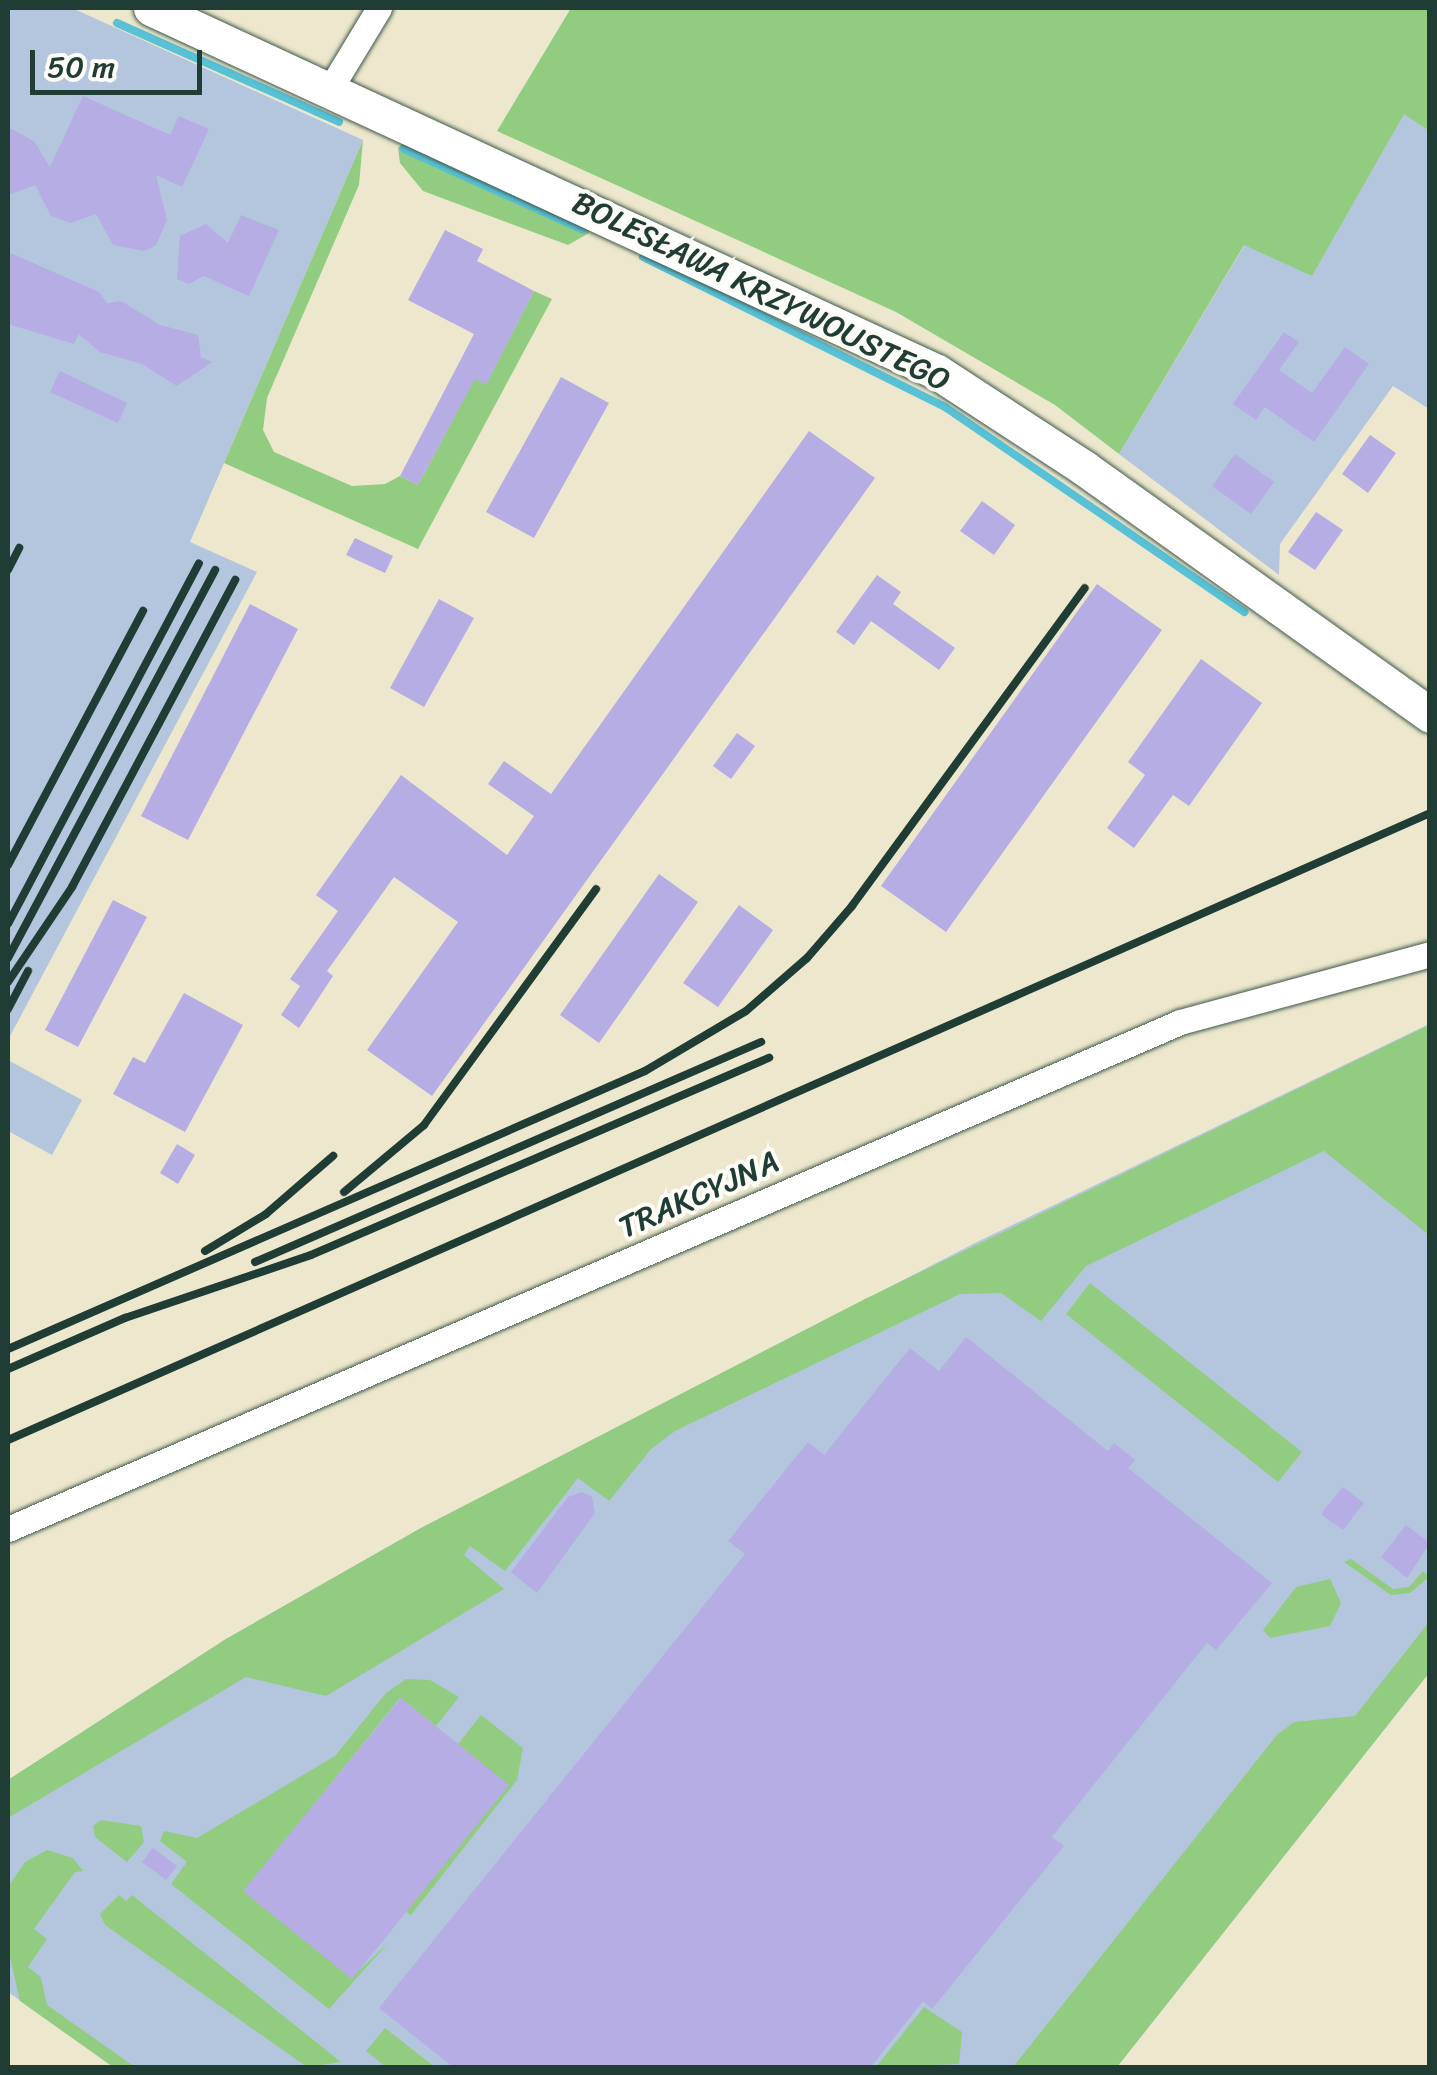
<!DOCTYPE html>
<meta charset="utf-8">
<style>
body{margin:0}
#map{position:relative;width:1437px;height:2075px;overflow:hidden;background:#ede8cd;font-family:Sriracha,sans-serif}
div>[style]{position:absolute}
[style*='--x']{left:calc(var(--x)*1px);top:calc(var(--y)*1px);width:calc(var(--w)*1px);rotate:calc(var(--a)*1deg)}
.industrial>*{inset:0;background:#b4c6dd}
.green>*{inset:0;background:#91cc81}
.stream>*{height:8px;margin:-4px;padding:0 4px;transform-origin:4px;border-radius:4px;background:#58c1d5}
.building>*{inset:0;background:#b5ade4}
.roads{filter:drop-shadow(0 0 2px #3e574b) drop-shadow(0 0 2px #3e574b)}
.street>*{height:25px;margin:-12.5px;padding:0 12.5px;transform-origin:12.5px;border-radius:12.5px;background:#fff}
.secondary>*{height:35px;margin:-17.5px;padding:0 17.5px;transform-origin:17.5px;border-radius:17.5px;background:#fff}
.rail>*{height:8px;margin:-4px;padding:0 4px;transform-origin:4px;border-radius:4px;background:#1f3d34}
span{translate:-50% -50%;white-space:nowrap;text-align:center;line-height:1.15;-webkit-text-stroke:8px #fdfcf7;paint-order:stroke}
.street-label{font-size:32px;color:#1f3d34}
.frame{position:absolute;inset:0;border:10px solid #1f3d34;pointer-events:none}
.scale{position:absolute;left:30px;top:50px;width:172px;height:45px;box-sizing:border-box;border:5px solid #1f3d34;border-top:0;padding-left:12px;font-size:30px;line-height:35px;white-space:nowrap;color:#1f3d34;-webkit-text-stroke:8px #fdfcf7;paint-order:stroke}
</style>
<div id="map">
<div class="industrial">
<div style="clip-path:polygon(8px 8px,72px 8px,363px 140px,190px 542px,257px 572px,8px 1040px)"></div>
<div style="clip-path:polygon(1404px 113px,1429px 131px,1429px 409px,1393px 386px,1280px 544px,1279px 575px,1119px 454px,1245px 244px,1312px 275px)"></div>
<div style="clip-path:polygon(1429px 1024px,1429px 1673px,1117px 2067px,114px 2067px,8px 1992px,8px 1780px,226px 1639px,421px 1528px,977px 1242px)"></div>
<div style="clip-path:polygon(8px 1060px,82px 1100px,52px 1155px,8px 1131px)"></div>
</div>
<div class="green">
<div style="clip-path:polygon(571px 8px,1429px 8px,1429px 131px,1404px 114px,1312px 276px,1244px 245px,1119px 454px,1055px 405px,896px 312px,497px 131px)"></div>
<div style="clip-path:polygon(407px 138px,590px 227px,589px 233px,568px 245px,423px 191px,400px 163px,398px 148px)"></div>
<div style="clip-path:polygon(363px 140px,359px 185px,267px 398px,263px 430px,274px 452px,352px 486px,385px 484px,400px 476px,418px 485px,475px 378px,486px 384px,534px 291px,552px 299px,418px 549px,224px 463px)"></div>
<div style="clip-path:polygon(1429px 1025px,1429px 1235px,1324px 1151px,1086px 1266px,1041px 1321px,1001px 1293px,960px 1294px,675px 1431px,651px 1449px,609px 1501px,578px 1478px,505px 1571px,470px 1546px,464px 1555px,504px 1589px,326px 1696px,246px 1677px,8px 1818px,8px 1780px,226px 1639px,421px 1528px,865px 1299px)"></div>
<div style="clip-path:polygon(1090px 1283px,1302px 1452px,1278px 1482px,1066px 1314px)"></div>
<div style="clip-path:polygon(1351px 1559px,1393px 1589px,1409px 1587px,1423px 1571px,1429px 1577px,1410px 1593px,1391px 1595px,1344px 1562px)"></div>
<div style="clip-path:polygon(1330px 1579px,1341px 1603px,1330px 1626px,1270px 1638px,1263px 1630px,1296px 1587px)"></div>
<div style="clip-path:polygon(1429px 1622px,1429px 1673px,1117px 2067px,1013px 2067px,1277px 1735px,1294px 1722px,1355px 1716px)"></div>
<div style="clip-path:polygon(406px 1679px,430px 1680px,459px 1697px,436px 1726px,400px 1698px,244px 1891px,351px 1978px,388px 1943px,329px 2009px,171px 1884px,187px 1862px,160px 1841px,164px 1831px,197px 1838px,335px 1756px,386px 1693px)"></div>
<div style="clip-path:polygon(481px 1715px,523px 1748px,517px 1780px,411px 1915px,406px 1912px,458px 1744px)"></div>
<div style="clip-path:polygon(101px 1820px,141px 1826px,144px 1842px,127px 1862px,95px 1837px,93px 1826px)"></div>
<div style="clip-path:polygon(47px 1850px,73px 1858px,83px 1871px,75px 1872px,34px 1929px,47px 1939px,28px 1967px,41px 1977px,47px 2005px,135px 2067px,113px 2067px,20px 2001px,8px 1948px,8px 1887px,25px 1862px)"></div>
<div style="clip-path:polygon(119px 1895px,126px 1901px,132px 1895px,341px 2062px,307px 2067px,105px 1925px,100px 1914px)"></div>
<div style="clip-path:polygon(924px 2007px,962px 2032px,959px 2064px,876px 2067px)"></div>
<div style="clip-path:polygon(385px 2028px,435px 2067px,386px 2067px,366px 2051px)"></div>
</div>
<div class="stream">
<div style="--x:117;--y:23;--w:243;--a:24"></div>
<div style="--x:404;--y:149;--w:196;--a:24.3"></div>
<div style="--x:643;--y:257;--w:337;--a:26.4"></div>
<div style="--x:945;--y:407;--w:363;--a:34.4"></div>
</div>
<div class="building">
<div style="clip-path:polygon(83px 96px,170px 135px,179px 116px,209px 129px,182px 187px,156px 175px,167px 220px,156px 245px,144px 251px,113px 245px,96px 214px,70px 223px,51px 216px,35px 185px,8px 195px,8px 127px,34px 141px,50px 167px)"></div>
<div style="clip-path:polygon(241px 215px,279px 230px,249px 296px,204px 276px,189px 284px,177px 279px,180px 236px,206px 224px,228px 243px)"></div>
<div style="clip-path:polygon(445px 230px,483px 249px,477px 261px,534px 291px,486px 385px,475px 379px,418px 485px,400px 476px,474px 334px,408px 300px)"></div>
<div style="clip-path:polygon(8px 252px,99px 292px,107px 303px,121px 301px,160px 325px,198px 335px,201px 357px,212px 362px,177px 386px,142px 364px,100px 352px,79px 334px,74px 344px,8px 324px)"></div>
<div style="clip-path:polygon(1284px 332px,1299px 342px,1279px 370px,1312px 393px,1345px 347px,1369px 364px,1314px 442px,1265px 407px,1256px 420px,1233px 404px)"></div>
<div style="clip-path:polygon(60px 371px,127px 403px,118px 423px,50px 392px)"></div>
<div style="clip-path:polygon(561px 377px,609px 403px,534px 538px,486px 512px)"></div>
<div style="clip-path:polygon(809px 431px,875px 478px,432px 1096px,367px 1050px,458px 922px,394px 877px,327px 971px,333px 976px,299px 1028px,281px 1015px,300px 986px,290px 979px,338px 911px,316px 895px,401px 775px,507px 855px,534px 816px,488px 784px,504px 761px,551px 794px)"></div>
<div style="clip-path:polygon(1370px 435px,1396px 453px,1368px 493px,1342px 474px)"></div>
<div style="clip-path:polygon(1235px 454px,1274px 482px,1251px 514px,1212px 486px)"></div>
<div style="clip-path:polygon(982px 501px,1015px 525px,994px 555px,960px 531px)"></div>
<div style="clip-path:polygon(1316px 512px,1343px 530px,1315px 570px,1288px 552px)"></div>
<div style="clip-path:polygon(355px 538px,393px 556px,385px 573px,346px 555px)"></div>
<div style="clip-path:polygon(877px 575px,901px 592px,893px 604px,955px 648px,939px 670px,871px 621px,854px 645px,836px 632px)"></div>
<div style="clip-path:polygon(1097px 584px,1162px 630px,946px 932px,881px 886px)"></div>
<div style="clip-path:polygon(439px 599px,474px 618px,424px 707px,390px 688px)"></div>
<div style="clip-path:polygon(250px 604px,298px 629px,188px 840px,141px 816px)"></div>
<div style="clip-path:polygon(1201px 659px,1262px 703px,1189px 806px,1173px 795px,1134px 848px,1107px 828px,1145px 775px,1128px 762px)"></div>
<div style="clip-path:polygon(737px 733px,755px 746px,731px 779px,713px 766px)"></div>
<div style="clip-path:polygon(659px 874px,698px 902px,599px 1043px,560px 1015px)"></div>
<div style="clip-path:polygon(113px 900px,147px 917px,78px 1047px,45px 1030px)"></div>
<div style="clip-path:polygon(739px 905px,773px 930px,718px 1007px,683px 983px)"></div>
<div style="clip-path:polygon(184px 993px,243px 1025px,185px 1132px,113px 1094px,133px 1057px,145px 1063px)"></div>
<div style="clip-path:polygon(177px 1144px,195px 1155px,178px 1184px,160px 1173px)"></div>
<div style="clip-path:polygon(966px 1337px,1108px 1451px,1114px 1443px,1135px 1460px,1128px 1468px,1272px 1583px,1216px 1650px,1207px 1643px,1052px 1837px,1064px 1846px,932px 2009px,923px 2001px,870px 2068px,454px 2068px,379px 2008px,745px 1554px,728px 1541px,808px 1442px,824px 1455px,910px 1348px,939px 1371px)"></div>
<div style="clip-path:polygon(1343px 1487px,1364px 1503px,1343px 1530px,1321px 1514px)"></div>
<div style="clip-path:polygon(582px 1492px,592px 1497px,595px 1513px,537px 1593px,511px 1572px,568px 1497px)"></div>
<div style="clip-path:polygon(1406px 1525px,1430px 1543px,1407px 1578px,1381px 1557px)"></div>
<div style="clip-path:polygon(401px 1698px,509px 1785px,352px 1979px,243px 1891px)"></div>
<div style="clip-path:polygon(153px 1848px,177px 1866px,166px 1880px,142px 1862px)"></div>
</div>
<div class="roads">
<div class="street">
<div style="--x:330;--y:89;--w:95;--a:-58.8"></div>
<div style="--x:8;--y:1529;--w:1277;--a:-23.39"></div>
<div style="--x:1180;--y:1022;--w:259;--a:-15.2"></div>
</div>
<div class="secondary">
<div style="--x:151;--y:8;--w:866;--a:24.85"></div>
<div style="--x:937;--y:372;--w:176;--a:33.1"></div>
<div style="--x:1084;--y:468;--w:425;--a:35.5"></div>
</div>
</div>
<div class="rail">
<div style="--x:8;--y:570;--w:25;--a:-63"></div>
<div style="--x:8;--y:865;--w:288;--a:-62"></div>
<div style="--x:8;--y:924;--w:408;--a:-62.1"></div>
<div style="--x:8;--y:958;--w:440;--a:-61.9"></div>
<div style="--x:8;--y:982;--w:115;--a:-56"></div>
<div style="--x:72;--y:887;--w:348;--a:-62"></div>
<div style="--x:8;--y:1009;--w:43;--a:-62.2"></div>
<div style="--x:344;--y:1192;--w:104;--a:-39.9"></div>
<div style="--x:424;--y:1125;--w:292;--a:-53.9"></div>
<div style="--x:205;--y:1251;--w:71;--a:-31.2"></div>
<div style="--x:266;--y:1214;--w:89;--a:-40.9"></div>
<div style="--x:255;--y:1262;--w:552;--a:-23.5"></div>
<div style="--x:8;--y:1349;--w:695;--a:-23.58"></div>
<div style="--x:645;--y:1071;--w:117;--a:-30.7"></div>
<div style="--x:746;--y:1011;--w:81;--a:-41"></div>
<div style="--x:807;--y:958;--w:69;--a:-49.1"></div>
<div style="--x:852;--y:906;--w:394;--a:-53.8"></div>
<div style="--x:8;--y:1369;--w:128;--a:-23.6"></div>
<div style="--x:125;--y:1318;--w:196;--a:-18.7"></div>
<div style="--x:311;--y:1255;--w:499;--a:-23.3"></div>
<div style="--x:8;--y:1440;--w:1554;--a:-23.79"></div>
</div>
<div class="street-label">
<span style="left:761px;top:292px;rotate:26deg">BOLESŁAWA KRZYWOUSTEGO</span>
<span style="left:699px;top:1195px;rotate:-24deg">TRAKCYJNA</span>
</div>
<div class="frame"></div>
<div class="scale">50 m</div>
</div>
